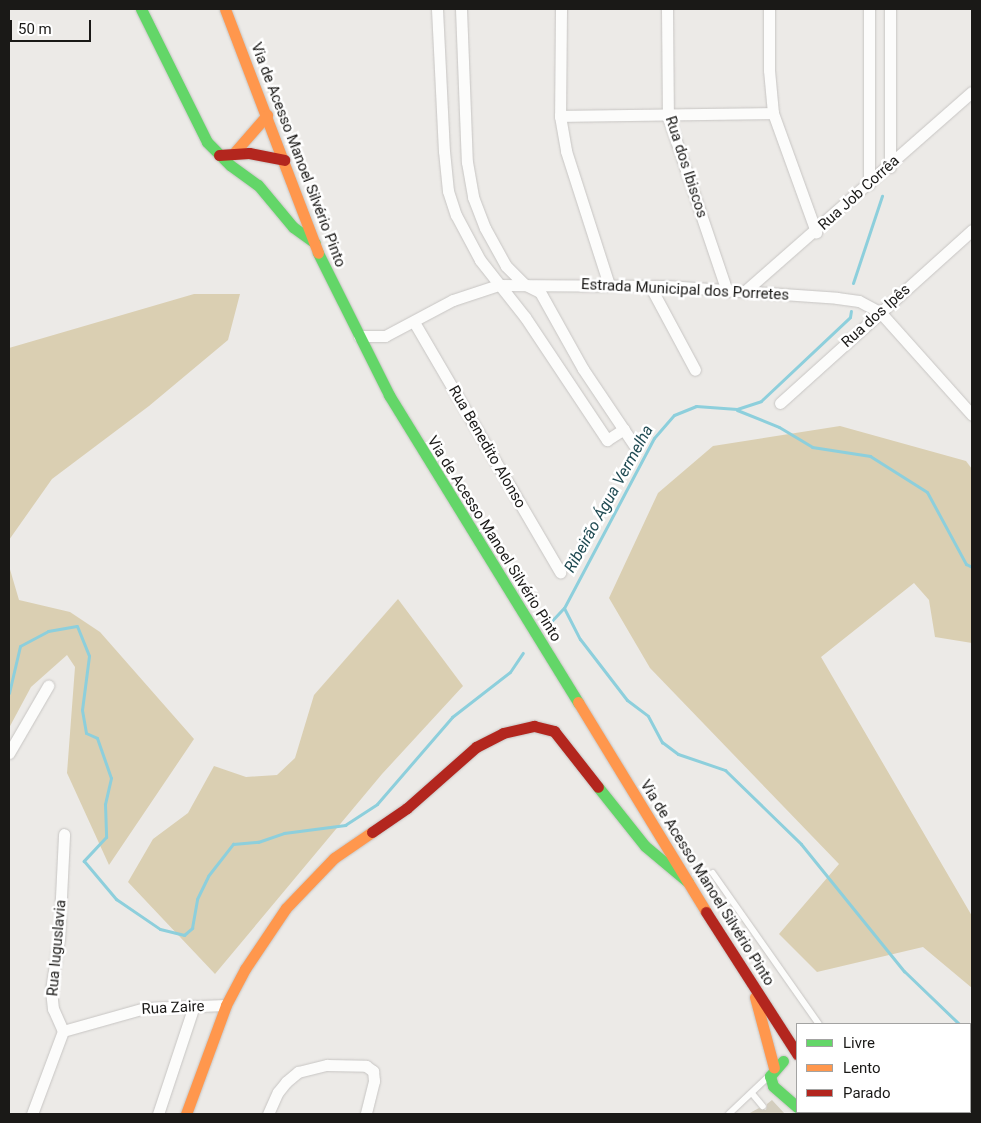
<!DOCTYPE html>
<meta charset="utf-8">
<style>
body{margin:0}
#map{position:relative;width:981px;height:1123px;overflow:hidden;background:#eceae7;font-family:Roboto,sans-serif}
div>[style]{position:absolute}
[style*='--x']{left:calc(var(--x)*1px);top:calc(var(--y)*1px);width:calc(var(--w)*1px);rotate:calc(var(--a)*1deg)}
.green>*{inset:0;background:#dacfb2}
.stream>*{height:3px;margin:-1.5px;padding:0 1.5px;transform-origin:1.5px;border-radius:1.5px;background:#8dcfdc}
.building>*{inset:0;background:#d3cdbe}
.roads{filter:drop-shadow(0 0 1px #c7c5c3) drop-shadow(0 0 1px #c7c5c3)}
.lane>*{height:5.5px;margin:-2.75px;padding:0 2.75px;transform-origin:2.75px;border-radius:2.75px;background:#fcfcfb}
.street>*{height:11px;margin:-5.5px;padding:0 5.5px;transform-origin:5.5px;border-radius:5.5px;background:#fcfcfb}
.fast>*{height:11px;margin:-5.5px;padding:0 5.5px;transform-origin:5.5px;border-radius:5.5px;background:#63d668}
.slow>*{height:11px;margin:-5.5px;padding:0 5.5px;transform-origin:5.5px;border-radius:5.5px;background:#ff974d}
.jam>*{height:11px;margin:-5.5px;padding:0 5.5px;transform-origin:5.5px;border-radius:5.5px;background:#b3261e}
span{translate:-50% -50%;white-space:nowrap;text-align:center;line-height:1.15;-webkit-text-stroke:5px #fff;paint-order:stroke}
.street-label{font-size:15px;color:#1a1917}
.water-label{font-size:16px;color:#1f4a52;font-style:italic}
.frame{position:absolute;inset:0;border:10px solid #1a1917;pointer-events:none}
.legend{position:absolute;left:796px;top:1023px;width:175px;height:90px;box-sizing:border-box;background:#fff;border:1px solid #a3a3a2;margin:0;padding:6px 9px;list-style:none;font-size:15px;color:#1a1917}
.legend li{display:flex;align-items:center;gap:10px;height:25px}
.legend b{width:25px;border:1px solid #a3a3a2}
.scale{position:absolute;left:10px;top:20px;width:81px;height:22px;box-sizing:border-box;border:2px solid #1a1917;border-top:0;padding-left:6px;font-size:15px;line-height:18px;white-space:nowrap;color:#1a1917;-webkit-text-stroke:4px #fff;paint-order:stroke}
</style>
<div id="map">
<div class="green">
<div style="clip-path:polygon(194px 294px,240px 294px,228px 340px,149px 406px,52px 479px,9px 540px,9px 348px)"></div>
<div style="clip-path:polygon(840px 426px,966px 461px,972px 469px,972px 643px,935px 637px,929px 600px,914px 583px,821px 657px,972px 916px,972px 988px,923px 947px,817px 972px,779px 934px,839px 864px,650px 668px,609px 598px,658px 493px,713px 446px)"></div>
<div style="clip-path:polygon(9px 566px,19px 600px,70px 612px,100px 632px,194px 739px,109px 865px,67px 773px,75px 667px,67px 655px,31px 687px,9px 728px)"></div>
<div style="clip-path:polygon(398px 599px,463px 686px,382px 774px,215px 974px,128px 882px,153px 839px,188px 813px,214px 766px,246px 777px,277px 775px,295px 758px,314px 695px)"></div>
</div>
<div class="stream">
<div style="--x:853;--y:283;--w:92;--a:-71.6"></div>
<div style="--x:737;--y:410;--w:45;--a:22"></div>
<div style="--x:779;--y:427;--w:39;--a:31"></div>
<div style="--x:812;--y:447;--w:59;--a:8.8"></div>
<div style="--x:870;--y:456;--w:67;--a:32.3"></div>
<div style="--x:927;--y:492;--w:82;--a:61.6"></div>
<div style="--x:966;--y:564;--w:7;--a:27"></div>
<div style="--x:564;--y:608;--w:35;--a:63"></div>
<div style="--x:580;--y:639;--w:77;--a:52.4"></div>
<div style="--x:627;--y:700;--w:26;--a:37"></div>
<div style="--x:648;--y:716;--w:30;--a:62"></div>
<div style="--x:662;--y:742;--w:20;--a:37"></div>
<div style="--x:678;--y:754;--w:50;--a:18.8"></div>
<div style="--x:725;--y:770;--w:106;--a:44.2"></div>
<div style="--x:801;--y:844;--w:164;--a:51"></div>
<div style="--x:904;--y:971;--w:76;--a:43.9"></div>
<div style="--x:546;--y:627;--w:26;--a:-47"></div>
<div style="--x:564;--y:608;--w:192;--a:-62.1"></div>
<div style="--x:654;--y:438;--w:30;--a:-49"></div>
<div style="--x:674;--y:415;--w:24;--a:-22"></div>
<div style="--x:696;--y:406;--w:41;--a:4.2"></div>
<div style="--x:737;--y:409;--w:25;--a:-18"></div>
<div style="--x:761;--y:401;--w:122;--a:-43.3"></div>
<div style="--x:850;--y:317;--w:6;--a:-81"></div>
<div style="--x:9;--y:693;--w:48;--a:-76.8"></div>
<div style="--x:20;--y:646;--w:32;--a:-28"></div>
<div style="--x:48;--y:631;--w:29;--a:-10"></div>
<div style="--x:77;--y:626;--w:32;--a:68"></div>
<div style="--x:89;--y:656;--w:54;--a:97.4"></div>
<div style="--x:82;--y:710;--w:23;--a:80"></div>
<div style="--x:86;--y:733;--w:12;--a:24"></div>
<div style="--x:97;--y:738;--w:42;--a:70.7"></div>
<div style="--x:111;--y:778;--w:27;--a:103"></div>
<div style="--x:105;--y:804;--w:33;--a:88"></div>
<div style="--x:106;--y:837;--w:33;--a:133"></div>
<div style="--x:84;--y:861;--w:50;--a:49.9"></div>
<div style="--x:116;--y:899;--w:53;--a:34.3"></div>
<div style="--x:160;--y:929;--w:25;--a:14"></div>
<div style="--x:184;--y:935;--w:11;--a:-41"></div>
<div style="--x:192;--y:928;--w:29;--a:-80"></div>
<div style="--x:197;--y:899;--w:25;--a:-64"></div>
<div style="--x:208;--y:876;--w:41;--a:-52"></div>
<div style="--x:233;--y:844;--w:25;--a:-5"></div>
<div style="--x:258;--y:842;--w:28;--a:-19"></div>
<div style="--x:284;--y:833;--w:62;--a:-7.5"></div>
<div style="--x:345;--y:825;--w:38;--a:-33"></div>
<div style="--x:377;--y:804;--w:115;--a:-49.2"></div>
<div style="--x:452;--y:717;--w:73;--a:-37.8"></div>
<div style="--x:510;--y:672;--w:23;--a:-56"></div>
<div style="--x:970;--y:1043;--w:5;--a:68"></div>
</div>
<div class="building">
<div style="clip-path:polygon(772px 1100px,785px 1114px,748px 1114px,759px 1108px,766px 1110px,767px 1104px)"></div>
</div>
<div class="roads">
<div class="lane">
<div style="--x:713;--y:873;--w:184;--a:54.9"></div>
<div style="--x:752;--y:1093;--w:17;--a:50"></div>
<div style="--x:729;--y:1114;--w:51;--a:-43.4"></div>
</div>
<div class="street">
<div style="--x:437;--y:9;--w:142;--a:87.2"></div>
<div style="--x:444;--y:151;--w:40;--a:84.3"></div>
<div style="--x:448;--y:191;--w:25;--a:72"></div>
<div style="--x:456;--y:215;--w:51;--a:61.9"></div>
<div style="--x:480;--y:260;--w:73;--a:51.7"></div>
<div style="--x:525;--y:317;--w:148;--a:56.3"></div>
<div style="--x:607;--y:440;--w:20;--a:-33"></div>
<div style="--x:461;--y:9;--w:153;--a:87.8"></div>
<div style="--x:467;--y:162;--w:36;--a:80"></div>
<div style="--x:473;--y:197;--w:33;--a:69"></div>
<div style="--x:485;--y:228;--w:43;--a:61.1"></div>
<div style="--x:506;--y:266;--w:25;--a:45"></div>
<div style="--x:524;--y:284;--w:18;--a:27"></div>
<div style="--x:540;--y:292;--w:88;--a:60.8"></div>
<div style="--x:583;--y:369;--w:92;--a:56.1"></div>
<div style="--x:561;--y:9;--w:107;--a:90.5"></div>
<div style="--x:560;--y:116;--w:36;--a:80"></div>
<div style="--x:566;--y:151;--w:141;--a:72.2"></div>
<div style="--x:667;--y:9;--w:108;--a:89.5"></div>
<div style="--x:668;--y:117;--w:184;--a:71.3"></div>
<div style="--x:769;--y:9;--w:61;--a:90"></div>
<div style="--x:769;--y:70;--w:43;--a:84.7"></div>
<div style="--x:773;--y:113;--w:127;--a:70.1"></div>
<div style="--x:869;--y:9;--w:175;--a:90"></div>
<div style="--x:560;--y:116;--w:213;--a:-0.8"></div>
<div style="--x:890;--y:167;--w:158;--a:-90"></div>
<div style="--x:650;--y:286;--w:95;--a:61.8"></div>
<div style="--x:744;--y:292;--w:303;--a:-41.3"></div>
<div style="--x:414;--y:322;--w:290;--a:59.7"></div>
<div style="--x:359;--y:336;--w:26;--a:0"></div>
<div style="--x:385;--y:336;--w:77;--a:-27.9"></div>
<div style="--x:453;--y:300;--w:47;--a:-18.4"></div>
<div style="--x:498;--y:285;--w:169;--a:0.3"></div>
<div style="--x:667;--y:286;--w:170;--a:4"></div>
<div style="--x:837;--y:298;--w:22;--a:8"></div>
<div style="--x:859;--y:301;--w:24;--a:28"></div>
<div style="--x:880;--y:312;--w:138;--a:48.2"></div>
<div style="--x:780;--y:403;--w:258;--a:-42"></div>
<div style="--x:9;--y:753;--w:78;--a:-59.8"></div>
<div style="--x:63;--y:1031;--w:85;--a:-15.7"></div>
<div style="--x:145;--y:1008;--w:81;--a:-2.1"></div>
<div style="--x:32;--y:1114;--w:89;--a:-69.5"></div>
<div style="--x:63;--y:1031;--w:24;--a:-114"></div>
<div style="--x:53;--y:1009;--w:19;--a:-96"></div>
<div style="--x:51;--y:990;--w:53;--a:-81.3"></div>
<div style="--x:59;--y:938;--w:104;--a:-87.2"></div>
<div style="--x:158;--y:1114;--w:114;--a:-71.6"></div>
<div style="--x:268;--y:1114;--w:24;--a:-66"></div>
<div style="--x:278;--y:1092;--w:13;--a:-51"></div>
<div style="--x:286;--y:1082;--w:16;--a:-40"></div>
<div style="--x:298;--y:1072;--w:30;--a:-14"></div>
<div style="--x:327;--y:1065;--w:39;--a:1"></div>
<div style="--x:366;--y:1066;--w:9;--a:36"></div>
<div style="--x:373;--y:1071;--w:10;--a:84"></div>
<div style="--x:374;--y:1081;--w:34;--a:104"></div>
</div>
<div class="fast">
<div style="--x:141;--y:9;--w:148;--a:63.6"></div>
<div style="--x:207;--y:142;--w:33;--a:45"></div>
<div style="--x:230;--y:165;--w:34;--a:36"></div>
<div style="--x:258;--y:185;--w:55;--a:50.2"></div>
<div style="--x:293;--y:227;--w:27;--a:36"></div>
<div style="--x:318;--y:253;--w:159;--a:63.4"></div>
<div style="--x:389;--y:395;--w:361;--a:58.4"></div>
<div style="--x:598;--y:787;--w:75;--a:51.5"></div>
<div style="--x:645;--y:846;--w:56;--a:39.9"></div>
<div style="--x:783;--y:1061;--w:20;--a:131"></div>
<div style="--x:770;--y:1076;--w:10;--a:73"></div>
<div style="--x:773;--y:1086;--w:32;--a:41"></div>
</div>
<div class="slow">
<div style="--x:225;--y:9;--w:261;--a:69.1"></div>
<div style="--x:233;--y:154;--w:52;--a:-48.9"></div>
<div style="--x:578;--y:702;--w:246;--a:58.6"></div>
<div style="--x:755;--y:997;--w:73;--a:75"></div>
<div style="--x:186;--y:1114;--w:116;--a:-69.8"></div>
<div style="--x:226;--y:1005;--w:41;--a:-62.2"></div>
<div style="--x:245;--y:969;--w:73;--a:-56.1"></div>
<div style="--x:286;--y:908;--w:69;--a:-46.2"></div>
<div style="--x:334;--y:858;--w:46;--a:-34.4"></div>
</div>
<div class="jam">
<div style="--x:219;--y:155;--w:30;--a:-4"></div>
<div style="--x:249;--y:153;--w:36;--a:11"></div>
<div style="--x:372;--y:832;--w:42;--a:-34.4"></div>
<div style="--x:407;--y:808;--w:92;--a:-41.5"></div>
<div style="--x:476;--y:747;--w:30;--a:-27"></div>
<div style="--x:503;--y:733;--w:32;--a:-13"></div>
<div style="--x:534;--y:726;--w:21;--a:14"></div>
<div style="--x:554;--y:731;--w:71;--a:51.8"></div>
<div style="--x:706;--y:912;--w:169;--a:57.3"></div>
<div style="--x:834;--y:1112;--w:3;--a:45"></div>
</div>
</div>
<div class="street-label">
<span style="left:298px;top:155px;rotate:69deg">Via de Acesso Manoel Silvério Pinto</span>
<span style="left:686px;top:167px;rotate:72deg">Rua dos Ibiscos</span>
<span style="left:859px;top:193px;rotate:-42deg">Rua Job Corrêa</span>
<span style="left:685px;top:290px;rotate:3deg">Estrada Municipal dos Porretes</span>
<span style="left:876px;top:316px;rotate:-42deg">Rua dos Ipês</span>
<span style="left:487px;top:447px;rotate:60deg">Rua Benedito Alonso</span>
<span style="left:494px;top:539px;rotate:58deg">Via de Acesso Manoel Silvério Pinto</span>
<span style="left:707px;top:883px;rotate:58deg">Via de Acesso Manoel Silvério Pinto</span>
<span style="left:57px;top:948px;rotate:-85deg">Rua Iuguslavia</span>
<span style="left:173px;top:1008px;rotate:-3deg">Rua Zaire</span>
</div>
<div class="water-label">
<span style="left:609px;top:499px;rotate:-61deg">Ribeirão Água Vermelha</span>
</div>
<div class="frame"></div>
<ul class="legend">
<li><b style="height:6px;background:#63d668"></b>Livre</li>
<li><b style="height:6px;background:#ff974d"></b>Lento</li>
<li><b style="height:6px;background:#b3261e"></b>Parado</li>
</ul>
<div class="scale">50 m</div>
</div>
